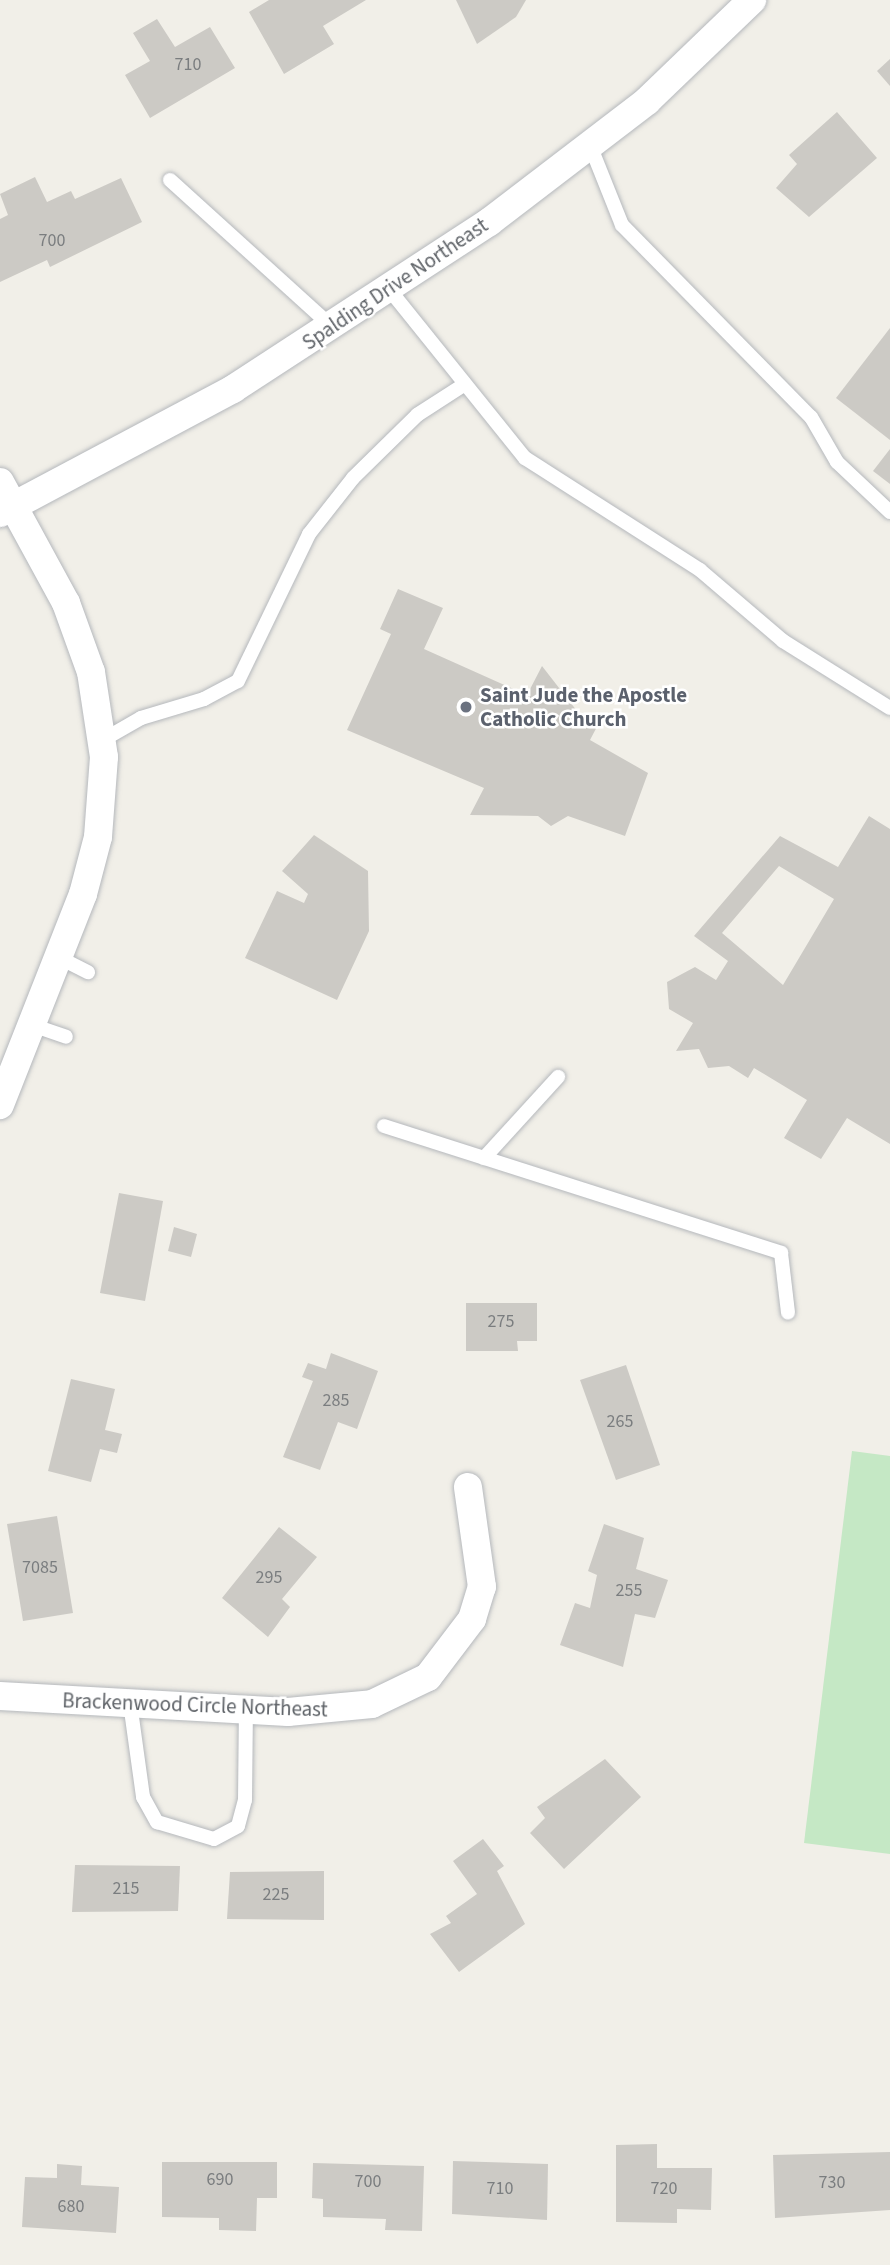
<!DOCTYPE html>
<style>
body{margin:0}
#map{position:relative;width:890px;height:2265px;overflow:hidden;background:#f1efe8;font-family:"Source Sans 3",sans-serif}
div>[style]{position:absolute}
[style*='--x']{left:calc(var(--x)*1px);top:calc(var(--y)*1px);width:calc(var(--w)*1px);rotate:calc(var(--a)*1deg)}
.green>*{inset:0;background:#c5e8c5}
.building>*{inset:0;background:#cccac5}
.roads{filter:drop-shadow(0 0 2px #b5b8bc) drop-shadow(0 0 2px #b5b8bc)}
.lane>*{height:14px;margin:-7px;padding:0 7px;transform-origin:7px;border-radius:7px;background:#fff}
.street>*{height:28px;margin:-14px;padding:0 14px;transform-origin:14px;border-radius:14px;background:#fff}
.dots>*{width:19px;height:19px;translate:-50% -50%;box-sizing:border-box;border:4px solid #fff;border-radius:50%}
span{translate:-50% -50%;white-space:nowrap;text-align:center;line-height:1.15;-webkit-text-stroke:5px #fff;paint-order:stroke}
.number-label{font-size:18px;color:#7a7d7f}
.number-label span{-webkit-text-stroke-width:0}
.street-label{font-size:21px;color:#5f6368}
.worship-label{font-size:21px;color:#5b616d;font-weight:700}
.left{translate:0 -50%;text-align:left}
</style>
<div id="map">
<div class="green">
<div style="clip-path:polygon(852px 1451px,890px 1456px,890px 1854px,804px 1843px)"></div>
</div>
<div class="building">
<div style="clip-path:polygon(269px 0,366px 0,323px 26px,334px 44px,284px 74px,249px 12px)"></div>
<div style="clip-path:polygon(456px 0,526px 0,516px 17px,477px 44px)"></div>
<div style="clip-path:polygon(157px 19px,175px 47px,210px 27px,235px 68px,150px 118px,125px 75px,150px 61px,133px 33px)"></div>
<div style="clip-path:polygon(890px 59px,890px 86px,877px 71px)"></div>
<div style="clip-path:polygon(837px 112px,877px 158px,809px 217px,776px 188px,797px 164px,789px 155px)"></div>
<div style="clip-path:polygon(35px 177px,47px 202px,71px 191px,75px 199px,121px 178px,142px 222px,50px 267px,47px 260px,0 282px,0 219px,8px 215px,0 194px)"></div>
<div style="clip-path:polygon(890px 328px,890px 440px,836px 398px)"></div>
<div style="clip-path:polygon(890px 449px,890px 484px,873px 471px)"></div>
<div style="clip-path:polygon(398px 589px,443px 608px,424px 649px,527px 695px,542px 666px,584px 720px,600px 721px,590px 740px,648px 773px,625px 836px,568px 816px,551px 826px,538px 816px,470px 815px,484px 788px,347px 730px,391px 634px,380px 629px)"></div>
<div style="clip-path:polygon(evenodd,869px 816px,890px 829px,890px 1144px,847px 1118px,821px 1159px,784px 1138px,807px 1100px,754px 1068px,748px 1078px,729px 1066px,708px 1068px,699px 1049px,676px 1051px,693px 1023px,669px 1009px,667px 982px,695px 967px,716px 980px,728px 961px,694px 936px,780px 836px,838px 867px,869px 816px,779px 866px,834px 899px,783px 985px,722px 933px,779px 866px)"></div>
<div style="clip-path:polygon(314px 835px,368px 871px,369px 931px,337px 1000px,245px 958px,277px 891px,304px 903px,308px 894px,282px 871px)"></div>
<div style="clip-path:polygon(119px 1193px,163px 1201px,145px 1301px,100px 1293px)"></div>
<div style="clip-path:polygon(174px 1227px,197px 1234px,191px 1257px,168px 1251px)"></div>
<div style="clip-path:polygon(466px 1303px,537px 1303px,537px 1341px,517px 1341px,518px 1351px,466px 1351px)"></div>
<div style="clip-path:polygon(331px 1353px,378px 1371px,357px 1429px,338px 1422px,320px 1470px,283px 1457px,313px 1381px,302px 1377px,308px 1363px,326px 1369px)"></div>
<div style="clip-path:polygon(626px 1365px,660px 1465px,616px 1480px,580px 1380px)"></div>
<div style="clip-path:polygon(71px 1379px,115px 1389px,105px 1430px,122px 1434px,117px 1453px,100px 1449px,91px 1482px,48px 1471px)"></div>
<div style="clip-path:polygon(57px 1516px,73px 1613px,23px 1621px,7px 1524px)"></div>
<div style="clip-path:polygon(604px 1524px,644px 1538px,636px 1569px,668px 1580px,655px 1618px,635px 1614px,623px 1667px,560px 1645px,575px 1603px,590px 1608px,597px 1575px,588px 1571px)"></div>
<div style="clip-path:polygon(279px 1527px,317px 1557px,282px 1599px,290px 1607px,268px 1637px,222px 1598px)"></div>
<div style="clip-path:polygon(605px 1759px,641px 1797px,564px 1869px,530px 1833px,545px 1818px,537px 1807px)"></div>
<div style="clip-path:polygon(483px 1839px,504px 1866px,497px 1871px,525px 1924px,459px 1972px,430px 1934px,451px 1923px,446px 1916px,477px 1894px,453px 1861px)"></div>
<div style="clip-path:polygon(75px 1865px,180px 1866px,178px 1911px,72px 1912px)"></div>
<div style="clip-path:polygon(324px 1871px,324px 1920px,227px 1919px,230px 1872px)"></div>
<div style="clip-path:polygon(657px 2144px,657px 2168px,712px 2168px,711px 2210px,677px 2209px,677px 2223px,616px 2222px,616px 2145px)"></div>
<div style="clip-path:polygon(890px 2152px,890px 2210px,775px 2218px,773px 2155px)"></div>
<div style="clip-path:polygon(453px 2161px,548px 2164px,547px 2220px,452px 2214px)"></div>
<div style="clip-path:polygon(162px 2162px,277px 2162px,277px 2198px,257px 2198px,256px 2231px,219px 2230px,219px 2218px,162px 2217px)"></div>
<div style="clip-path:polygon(313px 2163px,424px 2166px,422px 2231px,385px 2230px,386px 2219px,323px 2217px,323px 2199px,312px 2198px)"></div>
<div style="clip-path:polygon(57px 2164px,82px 2166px,81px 2185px,119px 2187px,116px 2233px,22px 2227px,25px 2177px,57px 2178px)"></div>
</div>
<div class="roads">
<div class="lane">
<div style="--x:590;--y:145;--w:86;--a:68.2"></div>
<div style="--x:622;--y:225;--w:269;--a:45.5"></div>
<div style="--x:811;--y:417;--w:52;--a:60"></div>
<div style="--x:837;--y:462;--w:73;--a:43.3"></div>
<div style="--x:170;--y:180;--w:219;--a:42.2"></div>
<div style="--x:389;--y:289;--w:217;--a:51.2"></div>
<div style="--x:525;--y:458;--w:208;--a:32.6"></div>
<div style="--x:700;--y:570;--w:109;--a:40.5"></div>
<div style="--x:783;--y:641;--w:126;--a:32.1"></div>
<div style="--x:101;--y:741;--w:46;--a:-29.9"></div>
<div style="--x:141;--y:718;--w:66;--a:-16.8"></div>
<div style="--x:204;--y:699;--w:38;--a:-28"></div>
<div style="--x:238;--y:681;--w:163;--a:-64.2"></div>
<div style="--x:309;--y:534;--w:71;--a:-51.8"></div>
<div style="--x:353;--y:478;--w:90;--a:-44.5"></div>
<div style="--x:417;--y:415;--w:57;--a:-32.9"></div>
<div style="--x:56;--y:956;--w:36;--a:27"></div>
<div style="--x:29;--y:1024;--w:39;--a:19"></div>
<div style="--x:384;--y:1126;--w:417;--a:17.7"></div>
<div style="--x:781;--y:1253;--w:60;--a:83.3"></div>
<div style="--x:484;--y:1158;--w:110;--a:-47.6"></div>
<div style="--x:130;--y:1703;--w:95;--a:82.1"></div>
<div style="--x:143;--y:1797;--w:29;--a:61"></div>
<div style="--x:157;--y:1822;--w:59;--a:16.6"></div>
<div style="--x:214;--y:1839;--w:27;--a:-28"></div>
<div style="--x:238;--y:1826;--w:27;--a:-75"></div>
<div style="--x:245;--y:1800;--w:91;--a:-89.4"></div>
</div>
<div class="street">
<div style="--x:0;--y:482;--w:138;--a:61.4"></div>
<div style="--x:66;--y:603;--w:73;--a:70.1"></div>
<div style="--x:91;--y:672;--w:86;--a:81.3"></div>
<div style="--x:104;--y:757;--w:80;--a:94.3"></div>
<div style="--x:98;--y:837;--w:59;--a:104.7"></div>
<div style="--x:83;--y:894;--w:227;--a:111.5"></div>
<div style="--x:0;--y:513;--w:264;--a:-28"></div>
<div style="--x:233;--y:389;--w:306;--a:-33.1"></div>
<div style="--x:489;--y:222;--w:199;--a:-37.4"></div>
<div style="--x:647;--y:101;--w:146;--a:-43.9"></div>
<div style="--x:0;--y:1696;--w:288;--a:3.2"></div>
<div style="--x:288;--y:1712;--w:84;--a:-5.4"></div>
<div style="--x:372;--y:1704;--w:62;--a:-25.7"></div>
<div style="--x:428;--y:1677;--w:73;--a:-52.8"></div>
<div style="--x:472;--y:1619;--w:34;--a:-73"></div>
<div style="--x:482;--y:1587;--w:101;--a:-98"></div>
</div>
</div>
<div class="dots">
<div style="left:466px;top:707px;background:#6b7280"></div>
</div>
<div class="number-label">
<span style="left:188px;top:65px">710</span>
<span style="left:52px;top:241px">700</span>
<span style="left:501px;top:1322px">275</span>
<span style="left:336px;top:1401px">285</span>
<span style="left:620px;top:1422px">265</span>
<span style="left:40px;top:1568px">7085</span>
<span style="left:269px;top:1578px">295</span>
<span style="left:629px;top:1591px">255</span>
<span style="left:126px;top:1889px">215</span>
<span style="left:276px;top:1895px">225</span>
<span style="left:220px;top:2180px">690</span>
<span style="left:368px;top:2182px">700</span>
<span style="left:832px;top:2183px">730</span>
<span style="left:500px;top:2189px">710</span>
<span style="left:664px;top:2189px">720</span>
<span style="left:71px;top:2207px">680</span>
</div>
<div class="street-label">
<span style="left:395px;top:284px;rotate:-34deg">Spalding Drive Northeast</span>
<span style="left:195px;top:1705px;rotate:2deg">Brackenwood Circle Northeast</span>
</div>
<div class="worship-label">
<span class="left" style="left:480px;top:707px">Saint Jude the Apostle<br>Catholic Church</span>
</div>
</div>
